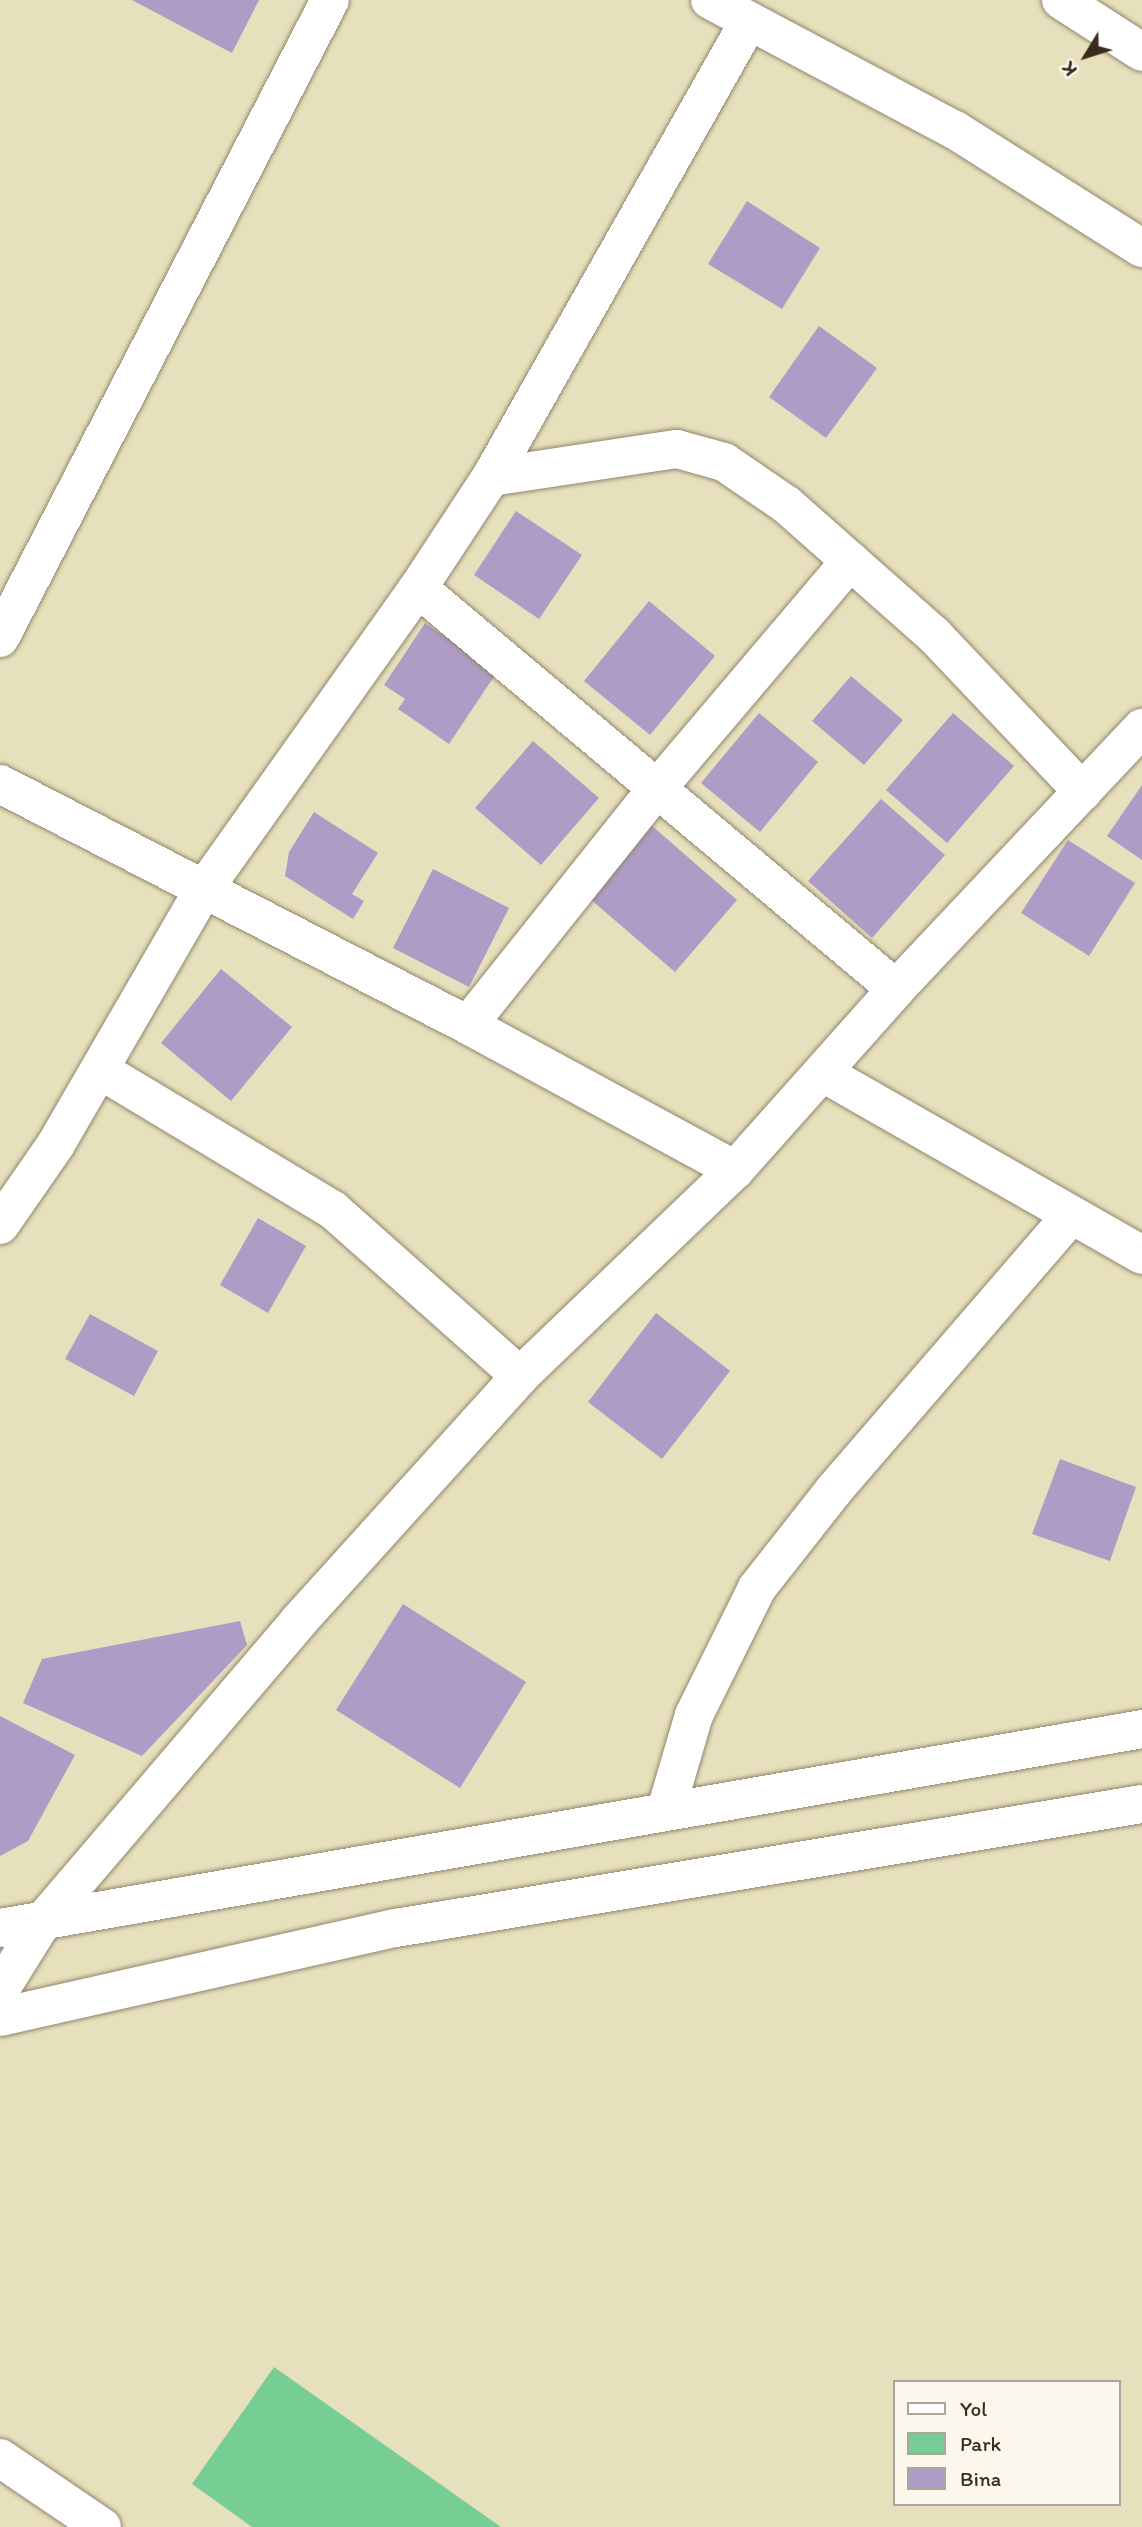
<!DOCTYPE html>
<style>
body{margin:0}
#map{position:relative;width:1142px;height:2527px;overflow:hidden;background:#e7e0bc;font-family:Itim,sans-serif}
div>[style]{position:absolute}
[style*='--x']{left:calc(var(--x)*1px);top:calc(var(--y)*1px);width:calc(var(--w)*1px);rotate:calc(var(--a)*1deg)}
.green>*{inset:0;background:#76ce94}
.building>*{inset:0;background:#af9cc6}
.roads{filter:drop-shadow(0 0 2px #91856d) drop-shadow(0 0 2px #91856d)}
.minor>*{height:38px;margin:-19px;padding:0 19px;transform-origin:19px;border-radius:19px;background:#fff}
span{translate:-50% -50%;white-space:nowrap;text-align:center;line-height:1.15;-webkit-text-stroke:7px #fbf7ec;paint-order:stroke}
.legend{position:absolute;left:893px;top:2380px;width:228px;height:126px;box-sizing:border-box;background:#fbf7ec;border:2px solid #aea59a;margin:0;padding:9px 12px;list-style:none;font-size:21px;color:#3b2a1e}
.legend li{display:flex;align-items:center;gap:14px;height:35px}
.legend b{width:35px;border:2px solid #aea59a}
.north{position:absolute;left:1051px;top:21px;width:70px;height:70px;-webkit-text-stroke:5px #fbf7ec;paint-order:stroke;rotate:232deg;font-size:19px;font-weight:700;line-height:28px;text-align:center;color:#3b2a1e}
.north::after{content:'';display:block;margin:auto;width:24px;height:32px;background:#3b2a1e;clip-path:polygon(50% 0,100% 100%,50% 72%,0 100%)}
</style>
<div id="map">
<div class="green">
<div style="clip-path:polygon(274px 2367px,501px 2527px,252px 2527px,192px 2484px)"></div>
</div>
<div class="building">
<div style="clip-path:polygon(132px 0,259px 0,232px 53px)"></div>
<div style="clip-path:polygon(747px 201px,820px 248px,782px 309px,708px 264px)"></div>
<div style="clip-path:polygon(819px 326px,877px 368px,826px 438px,769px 397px)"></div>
<div style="clip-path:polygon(516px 511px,582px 555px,539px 619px,474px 575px)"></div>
<div style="clip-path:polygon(649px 601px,715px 656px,650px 735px,584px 681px)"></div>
<div style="clip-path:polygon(425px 623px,497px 672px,449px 744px,398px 709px,405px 699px,384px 685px)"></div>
<div style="clip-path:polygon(851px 676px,903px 720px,864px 765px,812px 721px)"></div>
<div style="clip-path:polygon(759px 713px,818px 762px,760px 832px,701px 783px)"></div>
<div style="clip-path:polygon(953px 713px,1014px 766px,947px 843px,886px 790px)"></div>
<div style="clip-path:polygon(533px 741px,599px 798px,541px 865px,475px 808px)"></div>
<div style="clip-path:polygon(1142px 785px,1142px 860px,1107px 836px)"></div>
<div style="clip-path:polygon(881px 799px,945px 855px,872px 938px,808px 881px)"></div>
<div style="clip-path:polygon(314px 812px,378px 853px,352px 894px,364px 901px,353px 919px,285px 876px,289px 852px)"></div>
<div style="clip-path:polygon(651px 825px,737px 900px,675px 972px,589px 898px)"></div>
<div style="clip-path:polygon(1068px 840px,1135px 883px,1089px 956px,1021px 913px)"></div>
<div style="clip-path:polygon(433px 869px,509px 908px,469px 987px,393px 948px)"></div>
<div style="clip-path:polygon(221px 969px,292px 1027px,231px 1101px,161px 1043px)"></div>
<div style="clip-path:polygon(258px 1218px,306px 1246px,268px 1313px,220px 1285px)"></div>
<div style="clip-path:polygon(656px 1313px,730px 1371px,662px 1459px,588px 1402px)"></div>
<div style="clip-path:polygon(90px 1314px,158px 1351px,134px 1396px,65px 1359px)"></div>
<div style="clip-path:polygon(1060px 1459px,1136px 1487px,1110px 1561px,1032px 1534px)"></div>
<div style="clip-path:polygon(403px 1604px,526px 1682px,460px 1788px,336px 1710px)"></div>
<div style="clip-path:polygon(240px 1621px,247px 1645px,142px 1756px,23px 1703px,42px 1659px)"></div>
<div style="clip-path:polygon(0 1716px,75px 1755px,28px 1841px,0 1856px)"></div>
</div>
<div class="roads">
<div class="minor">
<div style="--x:710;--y:0;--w:277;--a:28"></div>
<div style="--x:955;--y:130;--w:221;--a:32.3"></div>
<div style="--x:1061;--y:0;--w:96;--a:32.7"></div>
<div style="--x:491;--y:477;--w:188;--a:-8.6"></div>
<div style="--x:677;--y:449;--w:49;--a:15.5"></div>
<div style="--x:724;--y:462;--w:76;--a:34.3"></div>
<div style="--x:787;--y:505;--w:196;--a:41.5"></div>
<div style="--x:934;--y:635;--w:216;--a:46.5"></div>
<div style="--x:418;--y:588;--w:624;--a:39.99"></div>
<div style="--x:0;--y:638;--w:718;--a:-62.65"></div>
<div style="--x:0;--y:784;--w:526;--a:27.25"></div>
<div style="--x:468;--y:1025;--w:304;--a:28.5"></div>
<div style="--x:468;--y:1025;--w:300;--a:-51.4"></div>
<div style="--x:655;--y:791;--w:302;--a:-49.7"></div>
<div style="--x:100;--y:1070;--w:272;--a:31"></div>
<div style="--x:333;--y:1210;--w:250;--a:41.6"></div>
<div style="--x:823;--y:1073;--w:367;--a:29.7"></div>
<div style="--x:0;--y:1225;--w:98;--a:-55.3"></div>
<div style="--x:56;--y:1144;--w:295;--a:-59.9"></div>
<div style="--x:204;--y:889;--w:369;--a:-54.6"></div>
<div style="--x:418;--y:588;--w:133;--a:-56.7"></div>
<div style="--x:491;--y:477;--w:524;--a:-60.5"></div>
<div style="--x:666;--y:1810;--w:99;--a:-73.6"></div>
<div style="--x:694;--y:1715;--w:142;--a:-63.6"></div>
<div style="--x:757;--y:1588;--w:125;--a:-51.8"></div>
<div style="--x:834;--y:1490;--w:363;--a:-49.2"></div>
<div style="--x:0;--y:1928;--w:1159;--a:-9.88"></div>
<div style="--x:0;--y:1990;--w:81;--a:-58.1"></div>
<div style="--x:43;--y:1921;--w:394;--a:-49.5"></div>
<div style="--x:299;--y:1621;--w:330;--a:-47.9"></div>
<div style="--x:520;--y:1376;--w:298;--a:-43.8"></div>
<div style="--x:735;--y:1170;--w:242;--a:-48.3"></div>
<div style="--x:896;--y:989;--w:359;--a:-46.7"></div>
<div style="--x:0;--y:2017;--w:406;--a:-12.7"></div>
<div style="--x:396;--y:1928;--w:756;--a:-9.44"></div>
<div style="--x:0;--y:2458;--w:123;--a:34.1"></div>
</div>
</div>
<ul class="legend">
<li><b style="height:9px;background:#fff"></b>Yol</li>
<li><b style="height:19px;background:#76ce94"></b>Park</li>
<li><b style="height:19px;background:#af9cc6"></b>Bina</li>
</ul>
<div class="north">K</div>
</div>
